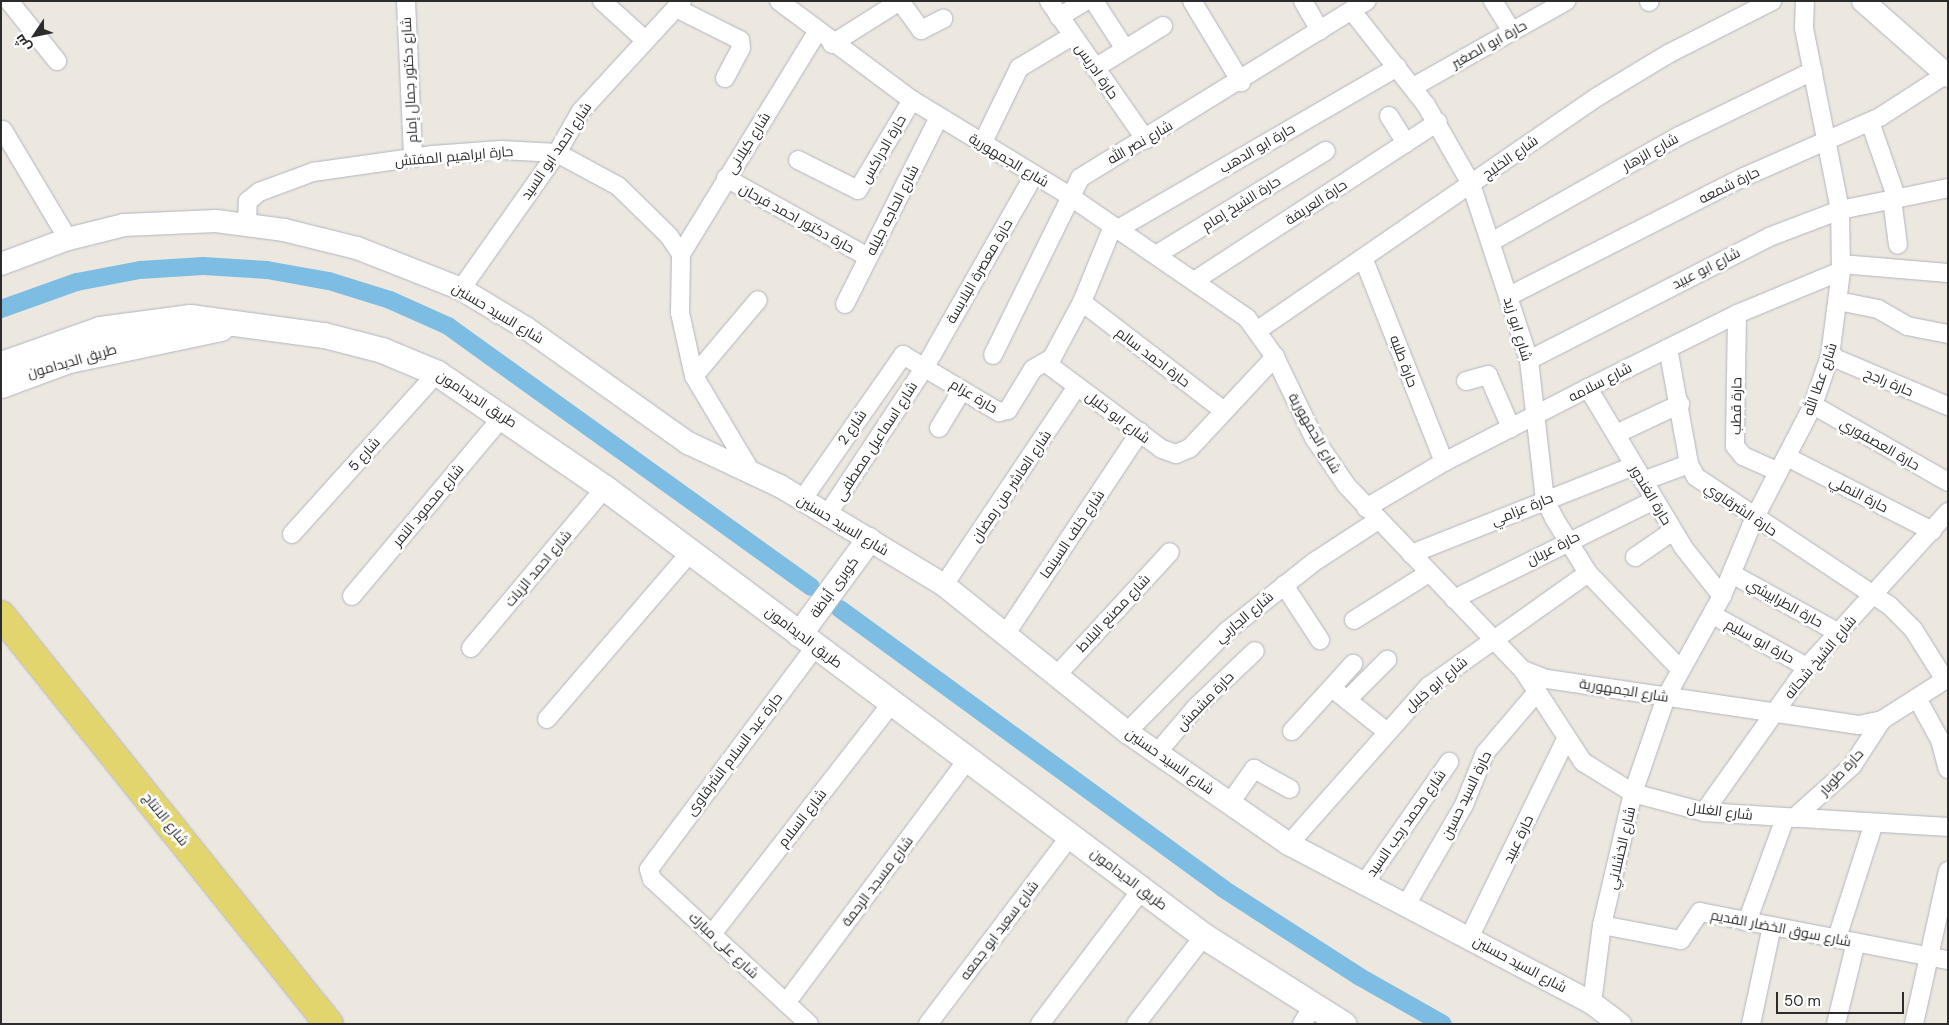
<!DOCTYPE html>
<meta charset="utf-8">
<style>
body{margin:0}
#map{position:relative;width:1949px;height:1025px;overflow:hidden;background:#ece8e0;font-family:"DM Sans",Cairo,sans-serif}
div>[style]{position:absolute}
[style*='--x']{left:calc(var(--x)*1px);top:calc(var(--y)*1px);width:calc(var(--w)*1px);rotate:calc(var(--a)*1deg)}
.canal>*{height:18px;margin:-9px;padding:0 9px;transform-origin:9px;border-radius:9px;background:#7ebde3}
.roads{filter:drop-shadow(0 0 1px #b3b4be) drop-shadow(0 0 1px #b3b4be)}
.minor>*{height:18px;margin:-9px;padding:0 9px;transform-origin:9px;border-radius:9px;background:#fff}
.tertiary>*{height:22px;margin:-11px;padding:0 11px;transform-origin:11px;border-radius:11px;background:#fff}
.secondary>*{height:25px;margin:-12.5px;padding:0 12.5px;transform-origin:12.5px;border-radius:12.5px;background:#fff}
.primary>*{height:28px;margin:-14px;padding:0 14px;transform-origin:14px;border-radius:14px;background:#e3d56d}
span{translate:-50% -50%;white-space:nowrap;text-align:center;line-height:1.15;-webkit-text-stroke:5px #fff;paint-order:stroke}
.street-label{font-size:14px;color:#2c2c2c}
.frame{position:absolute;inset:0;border:2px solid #2c2c2c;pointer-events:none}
.north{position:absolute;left:10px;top:10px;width:50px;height:50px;-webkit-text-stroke:4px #fff;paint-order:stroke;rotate:236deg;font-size:14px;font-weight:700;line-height:20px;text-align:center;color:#2c2c2c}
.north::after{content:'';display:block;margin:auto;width:18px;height:22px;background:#2c2c2c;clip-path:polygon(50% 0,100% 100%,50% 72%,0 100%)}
.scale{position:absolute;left:1776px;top:992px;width:128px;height:22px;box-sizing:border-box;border:2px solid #2c2c2c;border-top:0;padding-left:6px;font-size:15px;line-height:18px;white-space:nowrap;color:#2c2c2c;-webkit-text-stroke:4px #fff;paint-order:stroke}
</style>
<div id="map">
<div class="canal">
<div style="--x:1;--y:309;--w:81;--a:-19.6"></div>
<div style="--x:77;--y:282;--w:64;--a:-10.8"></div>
<div style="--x:140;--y:270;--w:63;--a:-3.6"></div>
<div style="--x:203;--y:266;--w:64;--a:3.6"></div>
<div style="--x:267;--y:270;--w:63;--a:10.1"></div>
<div style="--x:329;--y:281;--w:64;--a:17.3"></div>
<div style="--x:390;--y:300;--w:64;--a:24.1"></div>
<div style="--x:448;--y:326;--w:447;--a:35.7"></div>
<div style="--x:840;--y:609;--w:473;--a:36.1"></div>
<div style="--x:1222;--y:888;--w:164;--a:32.8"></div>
<div style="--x:1360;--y:977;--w:95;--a:29.5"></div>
</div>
<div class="roads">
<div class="minor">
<div style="--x:9;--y:1;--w:77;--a:51.3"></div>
<div style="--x:406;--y:1;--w:157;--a:87.4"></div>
<div style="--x:602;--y:1;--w:58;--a:42.2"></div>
<div style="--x:779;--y:1;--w:166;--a:36.7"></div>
<div style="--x:912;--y:100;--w:183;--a:31.3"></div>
<div style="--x:1068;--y:195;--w:217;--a:34.5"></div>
<div style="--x:1247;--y:318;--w:48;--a:54.3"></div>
<div style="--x:1275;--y:357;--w:90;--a:64.3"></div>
<div style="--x:1314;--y:438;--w:58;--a:55.5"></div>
<div style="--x:1347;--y:486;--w:255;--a:46.3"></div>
<div style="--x:1523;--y:670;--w:26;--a:21"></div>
<div style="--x:1547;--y:679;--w:315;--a:8.4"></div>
<div style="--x:1859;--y:725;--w:24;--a:-12"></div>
<div style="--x:1882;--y:720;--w:78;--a:-32.5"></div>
<div style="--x:900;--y:1;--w:36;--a:54"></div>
<div style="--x:921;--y:30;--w:25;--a:-27"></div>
<div style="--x:1049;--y:1;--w:169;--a:55.1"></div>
<div style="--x:1094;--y:1;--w:57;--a:57.1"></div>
<div style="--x:1192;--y:1;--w:95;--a:58.8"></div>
<div style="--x:1303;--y:1;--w:34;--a:60"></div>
<div style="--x:1493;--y:1;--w:36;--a:58"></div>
<div style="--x:1649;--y:2;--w:1;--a:-45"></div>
<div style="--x:676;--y:8;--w:72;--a:26.6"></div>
<div style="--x:740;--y:40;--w:8;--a:83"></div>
<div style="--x:741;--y:48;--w:34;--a:118"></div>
<div style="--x:1352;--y:11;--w:120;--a:51.8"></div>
<div style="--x:1426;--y:105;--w:91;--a:60.3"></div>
<div style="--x:1471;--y:184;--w:185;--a:71.8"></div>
<div style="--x:1529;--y:360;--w:141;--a:83.5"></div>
<div style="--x:1545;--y:500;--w:20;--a:63"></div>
<div style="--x:1554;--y:518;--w:65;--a:58.3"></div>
<div style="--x:1588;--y:573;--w:134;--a:46.2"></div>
<div style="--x:1059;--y:17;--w:31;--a:-31"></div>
<div style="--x:832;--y:44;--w:80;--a:-32.3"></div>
<div style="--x:1095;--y:68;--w:80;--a:-31.7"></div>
<div style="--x:1413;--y:87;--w:176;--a:-29.3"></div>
<div style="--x:1389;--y:116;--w:32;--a:58"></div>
<div style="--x:1870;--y:122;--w:82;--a:70.7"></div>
<div style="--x:3;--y:130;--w:127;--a:59.2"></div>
<div style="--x:982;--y:144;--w:85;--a:-64"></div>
<div style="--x:1019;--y:68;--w:62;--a:-31.1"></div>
<div style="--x:798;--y:160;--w:67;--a:26.6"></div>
<div style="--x:858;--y:190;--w:105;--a:-59"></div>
<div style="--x:726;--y:178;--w:162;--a:29.1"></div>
<div style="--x:1892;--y:199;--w:46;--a:82.6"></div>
<div style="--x:247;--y:224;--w:23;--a:-88"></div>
<div style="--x:248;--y:201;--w:14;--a:-39"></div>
<div style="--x:259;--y:192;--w:58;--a:-20.3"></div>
<div style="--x:313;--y:172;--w:120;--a:-8.1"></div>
<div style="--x:432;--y:155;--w:69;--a:-4.1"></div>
<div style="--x:501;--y:150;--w:56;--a:3.1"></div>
<div style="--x:557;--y:153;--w:69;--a:28.4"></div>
<div style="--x:618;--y:186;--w:71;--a:44.4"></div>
<div style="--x:669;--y:236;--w:22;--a:56"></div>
<div style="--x:1118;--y:229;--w:323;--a:-30.1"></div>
<div style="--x:1491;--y:242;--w:216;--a:-29.4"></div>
<div style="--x:1679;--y:136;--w:149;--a:-25.9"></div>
<div style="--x:1156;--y:255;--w:199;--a:-31.5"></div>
<div style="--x:1364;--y:260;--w:217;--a:68.4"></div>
<div style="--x:1841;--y:264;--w:107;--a:4.8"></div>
<div style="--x:1194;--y:281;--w:291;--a:-33.1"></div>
<div style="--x:461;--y:289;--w:166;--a:-54.8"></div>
<div style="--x:557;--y:153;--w:48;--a:-60.3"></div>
<div style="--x:581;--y:111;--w:149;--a:-47.4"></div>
<div style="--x:1509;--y:296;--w:263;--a:-26.9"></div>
<div style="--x:1744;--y:177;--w:149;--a:-23.8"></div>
<div style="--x:1880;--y:117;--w:81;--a:-32.9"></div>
<div style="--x:1838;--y:301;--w:41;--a:11.3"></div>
<div style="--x:1878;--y:309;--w:34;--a:30"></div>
<div style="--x:1907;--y:326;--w:42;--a:11"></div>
<div style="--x:1082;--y:302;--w:179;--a:37.5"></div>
<div style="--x:845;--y:304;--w:209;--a:-63.3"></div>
<div style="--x:1737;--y:314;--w:132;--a:90.9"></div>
<div style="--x:1735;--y:446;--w:13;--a:51"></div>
<div style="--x:1743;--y:456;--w:39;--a:24"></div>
<div style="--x:1258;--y:330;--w:411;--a:-34.5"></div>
<div style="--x:1597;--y:97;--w:83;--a:-31.2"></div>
<div style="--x:1668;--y:54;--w:117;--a:-27"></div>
<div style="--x:1668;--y:348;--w:118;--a:79.7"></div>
<div style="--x:1689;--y:464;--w:15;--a:62"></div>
<div style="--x:1696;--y:477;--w:232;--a:33.6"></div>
<div style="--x:1889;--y:605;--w:34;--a:45"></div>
<div style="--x:1913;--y:629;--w:60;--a:57.9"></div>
<div style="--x:993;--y:355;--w:197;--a:-63.8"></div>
<div style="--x:1080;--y:178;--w:337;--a:-31.7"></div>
<div style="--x:1830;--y:356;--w:128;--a:23"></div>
<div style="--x:1529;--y:360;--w:270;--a:-27.1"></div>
<div style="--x:1769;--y:237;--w:76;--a:-20.8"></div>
<div style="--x:1840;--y:210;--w:110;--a:-11.5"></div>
<div style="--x:1046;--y:363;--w:144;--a:36.6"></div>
<div style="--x:1162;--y:449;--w:15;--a:20"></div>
<div style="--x:1176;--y:454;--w:15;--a:-23"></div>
<div style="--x:1190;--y:448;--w:125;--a:-47"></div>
<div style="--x:694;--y:376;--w:99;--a:-49.9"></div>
<div style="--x:1466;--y:381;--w:23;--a:-15"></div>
<div style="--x:1488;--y:375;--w:58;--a:66.5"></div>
<div style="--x:1588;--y:388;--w:185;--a:59.1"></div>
<div style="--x:1683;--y:547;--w:63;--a:51.5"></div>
<div style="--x:1813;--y:405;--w:155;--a:29.7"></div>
<div style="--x:939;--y:428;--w:44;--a:-58.8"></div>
<div style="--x:1616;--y:434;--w:71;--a:-25.1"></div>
<div style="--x:1787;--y:457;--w:163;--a:27"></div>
<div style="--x:750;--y:470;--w:109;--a:-120.8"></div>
<div style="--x:694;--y:376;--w:65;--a:-102.5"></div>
<div style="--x:680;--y:313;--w:59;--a:-89"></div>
<div style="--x:681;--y:254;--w:260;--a:-58.5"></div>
<div style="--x:1643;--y:481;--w:49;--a:-20.3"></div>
<div style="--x:802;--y:500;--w:177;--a:-55.1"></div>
<div style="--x:903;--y:355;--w:112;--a:30.7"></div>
<div style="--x:999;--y:412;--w:9;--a:-13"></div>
<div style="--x:1008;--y:410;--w:48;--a:-58.6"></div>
<div style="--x:1033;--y:369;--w:22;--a:-30"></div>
<div style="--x:1052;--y:358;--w:64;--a:-61.8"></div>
<div style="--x:1082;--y:302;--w:82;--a:-67.8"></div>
<div style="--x:1366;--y:508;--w:91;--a:-30.5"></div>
<div style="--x:1444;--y:462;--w:162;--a:-27.2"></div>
<div style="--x:1588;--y:388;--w:166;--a:-26.4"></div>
<div style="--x:1737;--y:314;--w:113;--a:-22.5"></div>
<div style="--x:827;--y:515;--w:178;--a:-56.5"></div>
<div style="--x:925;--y:367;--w:221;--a:-60.4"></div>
<div style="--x:292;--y:534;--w:217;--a:-48"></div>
<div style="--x:1411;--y:554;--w:239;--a:-21.6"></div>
<div style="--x:1635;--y:557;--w:46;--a:-34.4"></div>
<div style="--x:1732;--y:574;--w:120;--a:28.9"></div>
<div style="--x:944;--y:585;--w:239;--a:-56.2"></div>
<div style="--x:1284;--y:585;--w:66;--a:56.8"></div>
<div style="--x:352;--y:596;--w:236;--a:-50"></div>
<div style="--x:1454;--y:599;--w:223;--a:-26.3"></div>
<div style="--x:1713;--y:615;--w:107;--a:29"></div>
<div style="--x:1354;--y:620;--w:89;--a:-32.1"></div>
<div style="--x:1005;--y:635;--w:244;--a:-56.4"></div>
<div style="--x:471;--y:648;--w:209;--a:-50.1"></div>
<div style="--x:1523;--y:670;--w:110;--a:56.9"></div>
<div style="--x:1583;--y:762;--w:59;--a:31.8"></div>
<div style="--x:1633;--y:793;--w:73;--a:15"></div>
<div style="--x:1704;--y:812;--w:244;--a:3.5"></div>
<div style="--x:1056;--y:676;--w:168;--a:-47.4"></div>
<div style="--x:1332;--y:688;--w:69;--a:38.5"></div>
<div style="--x:1917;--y:698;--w:48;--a:61.3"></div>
<div style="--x:1940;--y:740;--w:30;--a:75"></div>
<div style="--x:1347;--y:700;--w:57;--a:-45"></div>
<div style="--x:547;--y:719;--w:219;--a:-49.3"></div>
<div style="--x:1292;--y:731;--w:91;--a:-47.7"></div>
<div style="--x:1127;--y:732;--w:142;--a:-45.3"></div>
<div style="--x:1227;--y:631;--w:111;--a:-38.4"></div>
<div style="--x:1314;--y:562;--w:75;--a:-33.1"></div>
<div style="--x:1157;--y:753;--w:60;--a:-49.7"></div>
<div style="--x:1196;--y:707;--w:81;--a:-43.5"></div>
<div style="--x:1230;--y:803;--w:42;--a:-54.8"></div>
<div style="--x:1254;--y:769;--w:41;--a:29.1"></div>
<div style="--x:1704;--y:812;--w:178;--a:-54.6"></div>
<div style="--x:1807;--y:667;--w:210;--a:-47.7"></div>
<div style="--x:1794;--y:818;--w:78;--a:-41.9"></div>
<div style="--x:1852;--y:766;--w:55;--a:-56.9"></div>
<div style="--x:1289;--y:844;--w:211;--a:-48.5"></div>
<div style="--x:1429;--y:686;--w:195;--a:-35.4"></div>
<div style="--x:1364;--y:884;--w:149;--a:-55.1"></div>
<div style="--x:1406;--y:905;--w:116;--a:-59.9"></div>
<div style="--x:1464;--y:805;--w:56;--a:-68"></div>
<div style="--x:1485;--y:753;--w:80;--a:-49.6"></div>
<div style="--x:1747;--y:922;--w:111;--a:-69.9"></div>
<div style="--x:1602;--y:925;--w:80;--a:10.8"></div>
<div style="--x:1681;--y:940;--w:34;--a:-56"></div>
<div style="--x:1700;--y:912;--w:253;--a:11"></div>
<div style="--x:712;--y:934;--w:293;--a:-52.1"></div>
<div style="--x:1469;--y:938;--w:221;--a:-64"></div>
<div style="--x:1837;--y:938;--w:121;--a:-72.2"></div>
<div style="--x:786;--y:1003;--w:304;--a:-53.3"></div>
<div style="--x:1592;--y:1003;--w:79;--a:-82.7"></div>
<div style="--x:1602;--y:925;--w:136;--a:-76.8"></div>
<div style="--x:1633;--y:793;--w:102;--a:-71"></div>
<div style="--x:1666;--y:697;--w:115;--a:-61"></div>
<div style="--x:1722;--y:596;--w:83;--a:-67.4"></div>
<div style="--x:1754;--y:519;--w:128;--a:-62.6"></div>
<div style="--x:1813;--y:405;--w:52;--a:-70.9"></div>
<div style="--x:1830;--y:356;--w:86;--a:-82.6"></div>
<div style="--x:1841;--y:271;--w:61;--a:-90.9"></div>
<div style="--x:1840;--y:210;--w:186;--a:-101.2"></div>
<div style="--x:1804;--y:28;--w:27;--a:-88"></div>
<div style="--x:809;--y:1024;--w:214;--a:-137.3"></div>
<div style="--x:652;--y:879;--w:10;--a:-107"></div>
<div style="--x:649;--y:869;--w:279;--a:-53.2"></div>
<div style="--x:928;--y:1024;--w:236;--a:-52.9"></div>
<div style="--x:1040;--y:1024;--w:169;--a:-52.9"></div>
<div style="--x:1136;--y:1024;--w:111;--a:-52.3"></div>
<div style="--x:1302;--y:1024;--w:21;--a:-59"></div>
<div style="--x:1751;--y:1024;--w:100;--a:-77.9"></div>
<div style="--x:1836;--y:1024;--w:84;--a:-76.3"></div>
<div style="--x:1914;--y:1024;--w:157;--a:-77.5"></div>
</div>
<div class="tertiary">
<div style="--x:1863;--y:1;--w:113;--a:41.4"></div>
<div style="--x:1;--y:264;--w:72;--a:-20.5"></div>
<div style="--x:68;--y:239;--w:58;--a:-14"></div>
<div style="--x:124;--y:225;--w:92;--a:-2.5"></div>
<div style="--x:216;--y:221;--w:69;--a:7.5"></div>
<div style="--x:284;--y:230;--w:75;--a:13.9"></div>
<div style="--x:357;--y:248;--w:112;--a:21.5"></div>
<div style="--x:461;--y:289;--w:76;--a:31"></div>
<div style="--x:526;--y:328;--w:199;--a:35.4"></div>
<div style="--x:688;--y:443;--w:102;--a:25.1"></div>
<div style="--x:780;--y:486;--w:192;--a:31.1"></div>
<div style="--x:944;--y:585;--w:235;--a:38.8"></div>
<div style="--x:1127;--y:732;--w:197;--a:34.7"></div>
<div style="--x:1289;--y:844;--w:342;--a:27.7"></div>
<div style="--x:1592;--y:1003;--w:35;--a:37"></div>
</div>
<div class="secondary">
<div style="--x:1;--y:364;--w:105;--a:-19.5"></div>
<div style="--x:100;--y:329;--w:91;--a:-7.6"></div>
<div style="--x:190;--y:317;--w:135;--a:7.7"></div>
<div style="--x:324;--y:335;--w:60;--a:14.5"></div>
<div style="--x:382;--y:350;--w:60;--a:22.7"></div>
<div style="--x:437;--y:373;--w:204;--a:34.4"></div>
<div style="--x:605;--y:488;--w:748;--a:36.79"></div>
<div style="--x:1204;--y:936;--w:165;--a:32.3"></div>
<div style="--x:1;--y:385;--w:72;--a:-20.2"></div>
<div style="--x:69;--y:360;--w:155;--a:-11.9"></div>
<div style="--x:799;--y:634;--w:117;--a:-53.7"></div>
</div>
<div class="primary">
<div style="--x:1;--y:615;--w:524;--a:51.27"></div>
</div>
</div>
<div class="street-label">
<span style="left:1489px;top:44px;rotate:-29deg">حارة ابو الصغير</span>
<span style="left:1097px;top:71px;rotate:55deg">حارة ادريس</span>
<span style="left:409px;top:80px;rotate:-93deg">شارع دكتور جمال إمام</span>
<span style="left:1140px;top:142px;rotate:-30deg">شارع نصر الله</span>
<span style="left:748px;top:143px;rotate:-58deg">شارع كيلانى</span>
<span style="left:1257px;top:148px;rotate:-30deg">حارة ابو الدهب</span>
<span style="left:883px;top:149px;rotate:-60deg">حارة الدراكس</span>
<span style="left:556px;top:151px;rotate:-56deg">شارع احمد ابو السيد</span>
<span style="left:1650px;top:152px;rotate:-29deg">شارع الزهار</span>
<span style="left:454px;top:156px;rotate:-5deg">حارة ابراهيم المفتش</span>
<span style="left:1510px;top:157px;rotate:-35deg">شارع الخليج</span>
<span style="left:1009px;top:160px;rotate:31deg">شارع الجمهورية</span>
<span style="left:1729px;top:185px;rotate:-26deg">حارة شمعه</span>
<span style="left:1316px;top:202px;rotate:-33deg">حارة العريفة</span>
<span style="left:1241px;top:203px;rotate:-32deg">حارة الشيخ إمام</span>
<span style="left:892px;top:210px;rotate:-63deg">شارع الحاجه جليله</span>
<span style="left:797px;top:218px;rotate:29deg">حارة دكتور احمد فرحان</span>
<span style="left:1706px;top:268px;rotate:-27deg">شارع ابو عبيد</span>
<span style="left:979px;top:271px;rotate:-60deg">حارة معصرة البلابسة</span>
<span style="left:498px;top:313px;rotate:31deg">شارع السيد حسنين</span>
<span style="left:1518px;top:329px;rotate:73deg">شارع ابو زيد</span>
<span style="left:1153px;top:357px;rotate:37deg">حارة احمد سالم</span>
<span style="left:72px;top:361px;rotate:-16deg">طريق الديدامون</span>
<span style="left:1404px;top:361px;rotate:69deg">حارة طلبه</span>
<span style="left:1820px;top:379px;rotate:-71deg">شارع عطا الله</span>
<span style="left:1600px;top:382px;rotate:-27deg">شارع سلامه</span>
<span style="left:1889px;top:382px;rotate:23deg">حارة راجح</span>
<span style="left:974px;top:396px;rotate:31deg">حارة عزام</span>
<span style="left:477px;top:399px;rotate:33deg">طريق الديدامون</span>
<span style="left:1736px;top:406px;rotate:-89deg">حارة قطب</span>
<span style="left:1118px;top:417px;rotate:37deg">شارع ابو خليل</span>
<span style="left:852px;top:427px;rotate:-55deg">شارع 2</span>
<span style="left:1315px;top:433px;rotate:60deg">شارع الجمهورية</span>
<span style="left:876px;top:441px;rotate:-57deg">شارع اسماعيل مصطفى</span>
<span style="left:1880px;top:444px;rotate:30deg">حارة العصفوري</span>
<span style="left:364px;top:454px;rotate:-48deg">شارع 5</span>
<span style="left:1011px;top:486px;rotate:-56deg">شارع العاشر من رمضان</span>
<span style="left:1859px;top:494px;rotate:27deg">حارة النملي</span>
<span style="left:1651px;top:495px;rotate:59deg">حارة الغندور</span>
<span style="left:428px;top:505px;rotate:-50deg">شارع محمود النمر</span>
<span style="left:1522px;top:509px;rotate:-22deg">حارة عزامي</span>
<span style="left:1741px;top:509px;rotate:34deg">حارة الشرقاوي</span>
<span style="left:843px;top:525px;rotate:31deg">شارع السيد حسنين</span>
<span style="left:1072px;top:534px;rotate:-56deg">شارع خلف السينما</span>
<span style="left:1553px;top:548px;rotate:-27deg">حارة عربان</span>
<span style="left:538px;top:568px;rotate:-50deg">شارع احمد الزيات</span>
<span style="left:834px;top:587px;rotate:-54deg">كوبرى أباظة</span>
<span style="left:1785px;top:603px;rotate:29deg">حارة الطرابيشي</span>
<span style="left:1113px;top:613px;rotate:-47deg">شارع مصنع البلاط</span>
<span style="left:1244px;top:617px;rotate:-40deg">شارع الجاربي</span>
<span style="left:804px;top:637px;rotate:37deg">طريق الديدامون</span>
<span style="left:1760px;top:641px;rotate:29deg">حارة ابو سليم</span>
<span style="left:1820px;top:657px;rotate:-50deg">شارع الشيخ شحاته</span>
<span style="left:1436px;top:684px;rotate:-40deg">شارع ابو خليل</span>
<span style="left:1624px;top:690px;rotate:9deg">شارع الجمهورية</span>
<span style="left:1205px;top:701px;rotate:-46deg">حارة مشمش</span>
<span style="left:734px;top:754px;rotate:-53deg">حارة عبد السلام الشرقاوى</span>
<span style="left:1170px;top:761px;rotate:35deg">شارع السيد حسنين</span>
<span style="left:1841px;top:772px;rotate:-47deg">حارة طوبار</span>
<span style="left:1466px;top:795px;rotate:-64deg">حارة السيد حسين</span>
<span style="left:1720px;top:811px;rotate:7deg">شارع الغلال</span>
<span style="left:802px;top:818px;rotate:-52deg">شارع السلام</span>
<span style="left:166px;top:819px;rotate:51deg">شارع الانتاج</span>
<span style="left:1406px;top:823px;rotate:-55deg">شارع محمد رجب السيد</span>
<span style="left:1518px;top:839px;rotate:-64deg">حارة عبيد</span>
<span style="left:1621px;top:848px;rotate:-77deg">شارع الخشلاني</span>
<span style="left:1129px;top:879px;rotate:37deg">طريق الديدامون</span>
<span style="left:877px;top:881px;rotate:-53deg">شارع مسجد الرحمة</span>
<span style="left:1781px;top:928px;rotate:11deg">شارع سوق الخضار القديم</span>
<span style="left:999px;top:930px;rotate:-53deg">شارع سعيد ابو جمعه</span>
<span style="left:724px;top:945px;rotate:43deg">شارع على مبارك</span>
<span style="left:1520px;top:964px;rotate:28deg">شارع السيد حسنين</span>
</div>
<div class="frame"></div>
<div class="north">ش</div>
<div class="scale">50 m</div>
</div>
